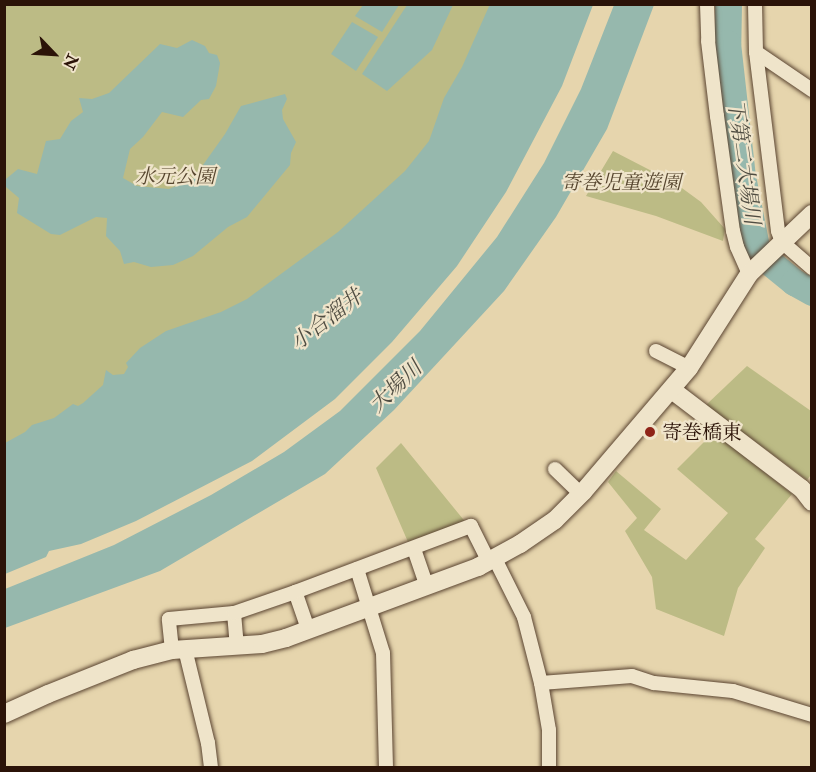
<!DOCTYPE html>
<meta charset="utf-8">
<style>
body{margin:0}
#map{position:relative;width:816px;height:772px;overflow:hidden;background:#e6d5ad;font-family:"IM FELL Double Pica","Noto Serif JP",serif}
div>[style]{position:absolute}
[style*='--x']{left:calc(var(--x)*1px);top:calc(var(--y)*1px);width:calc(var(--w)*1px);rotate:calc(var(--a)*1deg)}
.green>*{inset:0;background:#bcbb85}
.water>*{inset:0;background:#96b8ad}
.river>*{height:27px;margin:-13.5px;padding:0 13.5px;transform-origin:13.5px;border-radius:13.5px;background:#96b8ad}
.roads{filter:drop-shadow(0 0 2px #5a4431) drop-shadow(0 0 2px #5a4431)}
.street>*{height:14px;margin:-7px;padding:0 7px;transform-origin:7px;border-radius:7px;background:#efe4ca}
.secondary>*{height:18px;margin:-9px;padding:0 9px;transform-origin:9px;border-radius:9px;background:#efe4ca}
.dots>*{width:16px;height:16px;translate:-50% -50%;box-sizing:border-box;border:3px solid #efe4ca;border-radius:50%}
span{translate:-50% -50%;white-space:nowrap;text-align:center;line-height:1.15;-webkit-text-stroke:4.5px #efe4ca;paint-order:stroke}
.park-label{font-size:20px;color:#56452e;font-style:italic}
.poi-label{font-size:20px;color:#2b1308}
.left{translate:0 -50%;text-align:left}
.water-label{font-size:21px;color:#504d42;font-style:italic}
.frame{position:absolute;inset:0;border:6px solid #2b1308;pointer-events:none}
.north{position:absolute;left:24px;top:24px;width:60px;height:60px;-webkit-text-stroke:4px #efe4ca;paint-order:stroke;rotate:115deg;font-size:16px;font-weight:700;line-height:24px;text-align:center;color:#2b1308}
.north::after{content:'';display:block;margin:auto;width:21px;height:27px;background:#2b1308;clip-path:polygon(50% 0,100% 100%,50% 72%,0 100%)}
</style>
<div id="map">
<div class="green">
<div style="clip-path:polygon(4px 5px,530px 5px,444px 164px,5px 515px)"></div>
<div style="clip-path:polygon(613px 151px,675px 183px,701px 202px,725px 229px,723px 241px,656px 216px,586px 196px)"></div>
<div style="clip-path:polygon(747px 366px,811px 411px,811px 475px,807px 480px,706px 405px)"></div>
<div style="clip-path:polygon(714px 432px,792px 494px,755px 539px,765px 548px,738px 588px,724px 636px,656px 609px,652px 577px,625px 531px,637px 518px,608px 482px,616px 471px,661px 509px,644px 530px,686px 560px,728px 513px,677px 469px)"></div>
<div style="clip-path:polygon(401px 443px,467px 524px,423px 544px,418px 538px,408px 542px,376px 468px)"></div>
</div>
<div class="water">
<div style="clip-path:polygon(490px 4px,593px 5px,562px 86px,506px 192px,457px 266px,392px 342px,335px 399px,252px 461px,136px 521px,81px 544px,49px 551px,46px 557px,5px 574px,5px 443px,25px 432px,32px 425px,54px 418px,73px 404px,78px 406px,83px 403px,103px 385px,106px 370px,113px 375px,124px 374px,128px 367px,126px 363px,140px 348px,166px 331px,221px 312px,247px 299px,338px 232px,405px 171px,429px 141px,444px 98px,462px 67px)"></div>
<div style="clip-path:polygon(363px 5px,363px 4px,399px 5px,382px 32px,355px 16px)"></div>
<div style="clip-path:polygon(407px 5px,453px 5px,432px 50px,387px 91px,362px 74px)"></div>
<div style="clip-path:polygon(614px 5px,654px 5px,607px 129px,556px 217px,504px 291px,394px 410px,325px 474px,160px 571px,5px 628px,5px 589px,114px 545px,211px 495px,284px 452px,340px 411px,420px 331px,497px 237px,544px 163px,581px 89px)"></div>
<div style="clip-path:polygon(352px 22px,378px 37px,356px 71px,331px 54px)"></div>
<div style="clip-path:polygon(192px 40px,205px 46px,209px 53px,217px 55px,220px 63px,216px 86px,209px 99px,201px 100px,183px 117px,162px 112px,143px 137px,130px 149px,123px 178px,137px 186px,169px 189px,193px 179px,225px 134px,241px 106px,285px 94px,287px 99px,282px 110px,283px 119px,296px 142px,291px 153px,290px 165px,247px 217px,228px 227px,193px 256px,173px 265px,151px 267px,134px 262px,124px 264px,120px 251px,106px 236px,107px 218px,96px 217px,60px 235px,51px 234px,17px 213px,19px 198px,6px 187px,6px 179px,18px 169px,37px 174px,46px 141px,60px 139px,71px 121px,83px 112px,79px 98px,92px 99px,109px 93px,160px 44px,177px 48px)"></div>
</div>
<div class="river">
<div style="--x:728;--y:4;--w:39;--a:91"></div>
<div style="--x:727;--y:43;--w:134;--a:83.6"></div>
<div style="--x:742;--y:176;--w:77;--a:78.8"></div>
<div style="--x:757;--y:252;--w:48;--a:39"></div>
<div style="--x:794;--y:282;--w:21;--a:29"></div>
</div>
<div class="roads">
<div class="street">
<div style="--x:707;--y:4;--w:37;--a:88"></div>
<div style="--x:708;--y:41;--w:76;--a:83.2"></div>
<div style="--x:717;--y:116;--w:116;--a:82.1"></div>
<div style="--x:733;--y:231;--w:16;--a:76"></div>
<div style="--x:737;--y:247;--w:30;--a:66"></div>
<div style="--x:755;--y:4;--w:48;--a:88.8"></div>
<div style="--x:756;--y:52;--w:180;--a:83"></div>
<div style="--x:778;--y:231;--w:12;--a:70"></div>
<div style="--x:782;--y:242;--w:40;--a:41"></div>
<div style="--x:756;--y:52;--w:68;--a:34.2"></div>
<div style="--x:656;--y:351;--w:37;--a:27"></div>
<div style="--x:555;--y:469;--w:36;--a:44"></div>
<div style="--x:414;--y:549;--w:39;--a:71"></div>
<div style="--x:495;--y:559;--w:65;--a:63.4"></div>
<div style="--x:524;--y:617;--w:68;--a:75.6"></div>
<div style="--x:541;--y:683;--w:48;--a:80.3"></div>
<div style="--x:549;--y:730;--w:38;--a:90"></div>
<div style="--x:357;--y:569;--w:88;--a:72.8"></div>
<div style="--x:383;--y:653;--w:115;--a:88.5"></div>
<div style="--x:234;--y:613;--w:32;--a:85"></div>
<div style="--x:308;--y:629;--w:39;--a:-109"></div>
<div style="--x:295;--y:592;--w:188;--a:-20.6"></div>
<div style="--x:471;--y:526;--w:40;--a:63.4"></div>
<div style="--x:185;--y:649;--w:97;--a:76.3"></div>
<div style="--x:208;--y:743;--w:25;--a:83"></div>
<div style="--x:172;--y:650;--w:31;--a:-96"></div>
<div style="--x:169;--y:619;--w:65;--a:-5.3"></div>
<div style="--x:234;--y:613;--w:65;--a:-19"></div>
<div style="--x:541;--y:683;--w:91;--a:-4.4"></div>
<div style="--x:632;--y:676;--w:23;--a:18"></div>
<div style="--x:654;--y:683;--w:79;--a:5.8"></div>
<div style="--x:733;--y:691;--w:83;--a:16.9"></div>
</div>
<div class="secondary">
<div style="--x:672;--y:390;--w:163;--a:37.3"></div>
<div style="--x:802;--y:489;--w:16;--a:52"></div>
<div style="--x:4;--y:714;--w:48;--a:-24.4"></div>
<div style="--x:48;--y:694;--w:92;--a:-21.8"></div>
<div style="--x:133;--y:660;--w:40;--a:-14.4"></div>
<div style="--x:172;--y:650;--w:90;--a:-3.8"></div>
<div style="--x:262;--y:644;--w:25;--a:-14"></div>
<div style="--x:286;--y:638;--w:205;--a:-20.3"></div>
<div style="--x:478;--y:567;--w:48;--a:-28.7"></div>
<div style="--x:520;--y:544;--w:42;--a:-34.4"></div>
<div style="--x:555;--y:520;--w:40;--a:-45"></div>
<div style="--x:583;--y:492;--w:163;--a:-49.5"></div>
<div style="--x:689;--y:368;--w:112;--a:-57.4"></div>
<div style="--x:749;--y:274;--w:87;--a:-43.6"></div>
</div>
</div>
<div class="dots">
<div style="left:650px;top:432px;background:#8f2418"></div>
</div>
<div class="park-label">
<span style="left:175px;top:176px">水元公園</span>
<span style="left:621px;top:182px">寄巻児童遊園</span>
</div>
<div class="poi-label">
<span class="left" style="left:662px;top:432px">寄巻橋東</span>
</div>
<div class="water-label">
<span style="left:743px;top:162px;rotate:82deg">下第二大場川</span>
<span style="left:327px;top:320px;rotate:-38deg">小合溜井</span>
<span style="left:396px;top:387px;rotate:-44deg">大場川</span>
</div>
<div class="frame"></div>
<div class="north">N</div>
</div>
